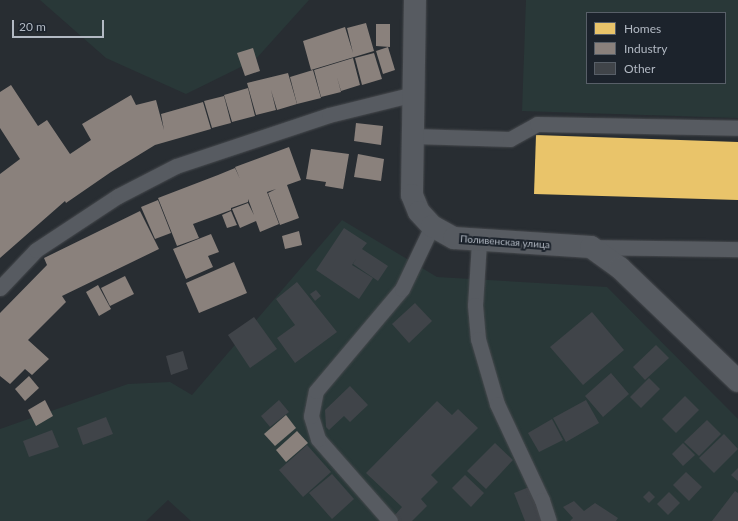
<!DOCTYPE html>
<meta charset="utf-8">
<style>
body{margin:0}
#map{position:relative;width:738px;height:521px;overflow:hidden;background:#282d32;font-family:Lato,sans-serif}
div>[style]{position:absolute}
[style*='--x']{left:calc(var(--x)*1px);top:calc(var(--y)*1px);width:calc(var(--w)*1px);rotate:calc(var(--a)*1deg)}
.green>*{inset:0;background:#293838}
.homes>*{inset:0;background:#e9c46a}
.industry>*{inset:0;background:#8a817c}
.building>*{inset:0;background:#404449}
.roads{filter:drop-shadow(0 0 1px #46494d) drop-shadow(0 0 1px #46494d)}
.service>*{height:15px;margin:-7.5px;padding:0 7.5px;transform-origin:7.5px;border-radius:7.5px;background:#575b61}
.tertiary>*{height:22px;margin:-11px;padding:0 11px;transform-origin:11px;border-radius:11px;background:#575b61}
span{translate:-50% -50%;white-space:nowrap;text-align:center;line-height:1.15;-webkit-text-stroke:4px #1c232c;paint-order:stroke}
.street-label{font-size:10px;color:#b2b9c3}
.legend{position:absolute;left:586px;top:12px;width:140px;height:72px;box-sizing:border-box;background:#1c232c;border:1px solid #585f68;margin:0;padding:5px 7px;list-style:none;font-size:12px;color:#b2b9c3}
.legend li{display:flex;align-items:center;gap:8px;height:20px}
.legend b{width:20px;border:1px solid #585f68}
.scale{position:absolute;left:12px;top:20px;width:92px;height:18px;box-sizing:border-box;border:2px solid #b2b9c3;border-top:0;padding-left:5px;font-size:12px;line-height:14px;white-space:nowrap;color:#b2b9c3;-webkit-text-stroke:3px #1c232c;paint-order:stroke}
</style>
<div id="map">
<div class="green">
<div style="clip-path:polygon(40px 0,309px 0,255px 60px,186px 94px,106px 58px)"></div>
<div style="clip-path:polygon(evenodd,526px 0,738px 0,738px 118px,522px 111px,526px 0,587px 13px,725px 13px,725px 83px,587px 83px,587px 13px)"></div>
<div style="clip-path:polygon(342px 220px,437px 277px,607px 287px,738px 419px,738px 521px,191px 521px,168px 500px,146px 521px,0 521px,0 429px,128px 384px,170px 382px,192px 395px)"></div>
</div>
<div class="homes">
<div style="clip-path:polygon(536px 135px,738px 142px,738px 200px,534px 194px)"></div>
</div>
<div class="industry">
<div style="clip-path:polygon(366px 23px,374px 51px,311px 70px,303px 41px,345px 27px,353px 53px,347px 28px)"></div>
<div style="clip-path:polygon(376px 24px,390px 24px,390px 47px,376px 46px)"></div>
<div style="clip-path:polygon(388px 47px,395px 70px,383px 74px,376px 51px)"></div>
<div style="clip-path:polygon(253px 48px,260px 71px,245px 76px,237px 53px)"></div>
<div style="clip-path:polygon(374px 53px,382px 79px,362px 85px,355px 58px)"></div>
<div style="clip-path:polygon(353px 58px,360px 85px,341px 91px,337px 77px,341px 92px,321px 97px,314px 70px)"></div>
<div style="clip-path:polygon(313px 70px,321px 98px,297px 104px,290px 77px)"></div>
<div style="clip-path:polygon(288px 73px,297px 104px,277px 110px,271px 90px,276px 110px,256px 115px,247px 83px)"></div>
<div style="clip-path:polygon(11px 85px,38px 126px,47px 120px,70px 154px,91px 140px,82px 124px,131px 95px,136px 105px,156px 100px,164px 130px,161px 114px,203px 102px,211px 129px,155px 145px,111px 172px,66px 203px,65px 201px,0 258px,0 174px,20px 159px,0 128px,0 92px)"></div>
<div style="clip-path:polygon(248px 88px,255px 116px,232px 122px,224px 95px)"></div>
<div style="clip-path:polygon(224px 96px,231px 123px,212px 128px,204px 101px)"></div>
<div style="clip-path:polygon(356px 123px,383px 126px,381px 145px,354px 141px)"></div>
<div style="clip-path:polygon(289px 147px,301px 180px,287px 185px,299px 218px,280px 225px,268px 193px,276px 189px,267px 192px,279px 224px,260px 232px,256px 221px,240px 228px,232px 209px,248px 203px,254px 215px,248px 199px,248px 202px,231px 208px,231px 210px,193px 224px,199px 238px,177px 246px,158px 198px,218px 175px,229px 204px,218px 175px,235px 168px,240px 179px,235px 167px)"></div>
<div style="clip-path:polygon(311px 149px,349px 154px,343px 189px,325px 186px,326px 182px,306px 179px)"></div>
<div style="clip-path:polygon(358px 154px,384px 159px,381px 181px,354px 177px)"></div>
<div style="clip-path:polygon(158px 200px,171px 233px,155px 239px,141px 207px)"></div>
<div style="clip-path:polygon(140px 211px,159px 249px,62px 296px,66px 302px,28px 340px,49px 359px,32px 375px,25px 369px,10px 384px,0 376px,0 313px,47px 265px,44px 258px)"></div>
<div style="clip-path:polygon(231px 211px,237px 225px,227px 228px,222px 215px)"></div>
<div style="clip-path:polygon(299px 231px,302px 245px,285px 249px,282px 236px)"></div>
<div style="clip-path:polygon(211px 234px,219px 252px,208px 256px,213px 267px,186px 279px,173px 249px)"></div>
<div style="clip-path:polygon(234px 262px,247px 293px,199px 313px,186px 283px)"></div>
<div style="clip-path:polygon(125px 276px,134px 294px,110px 306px,101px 288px)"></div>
<div style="clip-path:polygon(98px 285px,111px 309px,99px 316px,86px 292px)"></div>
<div style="clip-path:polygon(29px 376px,39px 388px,25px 401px,15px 389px)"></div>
<div style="clip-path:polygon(45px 400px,53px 416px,36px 426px,28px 410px)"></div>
<div style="clip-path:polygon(286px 415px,296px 428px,275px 446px,264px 434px)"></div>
<div style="clip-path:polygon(297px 431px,308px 443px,286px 462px,276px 450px)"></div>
</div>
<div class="building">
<div style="clip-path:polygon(344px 228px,367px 243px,362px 249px,388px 266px,378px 281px,353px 264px,356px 259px,352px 265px,373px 278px,359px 299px,316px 270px)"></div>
<div style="clip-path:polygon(297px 282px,337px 332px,295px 363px,277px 338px,295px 325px,276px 299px)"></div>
<div style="clip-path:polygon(316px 290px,321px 296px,315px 301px,310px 294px)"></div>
<div style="clip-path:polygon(415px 303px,432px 321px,409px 343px,392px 324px)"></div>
<div style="clip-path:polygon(592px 312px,624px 350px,583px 385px,550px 347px)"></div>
<div style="clip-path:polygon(254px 317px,277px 349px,250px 368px,228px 335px)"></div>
<div style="clip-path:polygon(656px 345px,669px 358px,645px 380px,633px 367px)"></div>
<div style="clip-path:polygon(183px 351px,188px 369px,171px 375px,166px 356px)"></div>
<div style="clip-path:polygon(611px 373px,629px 394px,603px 417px,585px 396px)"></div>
<div style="clip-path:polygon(649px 378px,660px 389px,641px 408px,630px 397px)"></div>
<div style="clip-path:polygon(350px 386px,368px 405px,350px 422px,344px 416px,329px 430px,326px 427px,325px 410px)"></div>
<div style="clip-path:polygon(685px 396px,699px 410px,676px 433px,662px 419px)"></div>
<div style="clip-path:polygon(279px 400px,289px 412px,270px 427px,261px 416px)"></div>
<div style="clip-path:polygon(586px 400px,599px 423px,566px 442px,553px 418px)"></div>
<div style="clip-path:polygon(437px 401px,452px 415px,458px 409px,478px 428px,431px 475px,438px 482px,421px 499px,427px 506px,412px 521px,399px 521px,394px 516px,402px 507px,366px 473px)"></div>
<div style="clip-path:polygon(106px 417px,113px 434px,83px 445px,77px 428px)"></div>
<div style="clip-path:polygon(552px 419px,563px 440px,539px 452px,528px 433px)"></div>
<div style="clip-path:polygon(707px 420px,721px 434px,699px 456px,684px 442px)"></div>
<div style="clip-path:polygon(52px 430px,59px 447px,29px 457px,23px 441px)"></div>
<div style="clip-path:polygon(724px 434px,738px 449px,714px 473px,699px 458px)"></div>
<div style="clip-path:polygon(495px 443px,513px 460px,486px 489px,467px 471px)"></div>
<div style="clip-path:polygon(683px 443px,695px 455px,683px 466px,672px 454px)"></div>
<div style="clip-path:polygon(307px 445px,331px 472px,303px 497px,279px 470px)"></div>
<div style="clip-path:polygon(738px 468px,738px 481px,731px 475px)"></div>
<div style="clip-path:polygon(686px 472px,702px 487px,689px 501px,673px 485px)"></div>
<div style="clip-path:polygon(332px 474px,354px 499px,332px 519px,309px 493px)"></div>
<div style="clip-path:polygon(465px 475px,484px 493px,471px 507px,452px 488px)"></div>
<div style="clip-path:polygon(529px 487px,542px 521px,525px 521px,514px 493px)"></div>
<div style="clip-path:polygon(649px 491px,655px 497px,649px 503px,643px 497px)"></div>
<div style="clip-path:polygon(735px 491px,738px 493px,738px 521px,712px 521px)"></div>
<div style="clip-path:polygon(669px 492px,680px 503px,668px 515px,657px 504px)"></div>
<div style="clip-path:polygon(574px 501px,584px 511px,595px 503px,618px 518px,616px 521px,570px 521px,573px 518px,563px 507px)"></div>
</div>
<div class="roads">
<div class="service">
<div style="--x:413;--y:136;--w:97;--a:1.8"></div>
<div style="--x:510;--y:139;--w:31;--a:-29"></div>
<div style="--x:537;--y:124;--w:201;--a:1.1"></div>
<div style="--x:479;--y:242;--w:63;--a:93.6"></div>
<div style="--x:475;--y:305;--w:34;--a:85"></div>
<div style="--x:478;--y:339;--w:68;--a:73.7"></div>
<div style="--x:497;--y:404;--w:106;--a:64.9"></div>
<div style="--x:542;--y:500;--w:22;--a:72"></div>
<div style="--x:591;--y:247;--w:147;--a:0.8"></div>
<div style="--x:0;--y:288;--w:52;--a:-46.5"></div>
<div style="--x:36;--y:250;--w:98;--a:-33.4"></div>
<div style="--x:118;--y:196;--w:65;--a:-27.3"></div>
<div style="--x:176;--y:166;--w:161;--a:-18.4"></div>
<div style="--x:329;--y:115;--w:88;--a:-13.9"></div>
<div style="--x:390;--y:521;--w:109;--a:-131.3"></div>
<div style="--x:318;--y:439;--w:24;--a:-107"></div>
<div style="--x:311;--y:416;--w:25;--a:-79"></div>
<div style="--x:316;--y:391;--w:133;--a:-49.9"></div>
<div style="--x:402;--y:289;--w:70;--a:-64.5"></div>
</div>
<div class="tertiary">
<div style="--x:415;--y:0;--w:195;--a:90.9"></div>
<div style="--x:412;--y:195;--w:18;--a:68"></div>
<div style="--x:419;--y:212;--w:19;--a:47"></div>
<div style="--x:432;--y:226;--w:25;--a:29"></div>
<div style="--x:454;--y:238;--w:137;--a:3.8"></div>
<div style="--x:591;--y:247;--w:36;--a:36"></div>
<div style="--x:620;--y:268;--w:163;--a:43.8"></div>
</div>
</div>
<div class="street-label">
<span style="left:505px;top:242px;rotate:4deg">Поливенская улица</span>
</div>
<ul class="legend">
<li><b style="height:11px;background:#e9c46a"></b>Homes</li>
<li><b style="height:11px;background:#8a817c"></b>Industry</li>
<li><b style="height:11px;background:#404449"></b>Other</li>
</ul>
<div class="scale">20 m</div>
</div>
